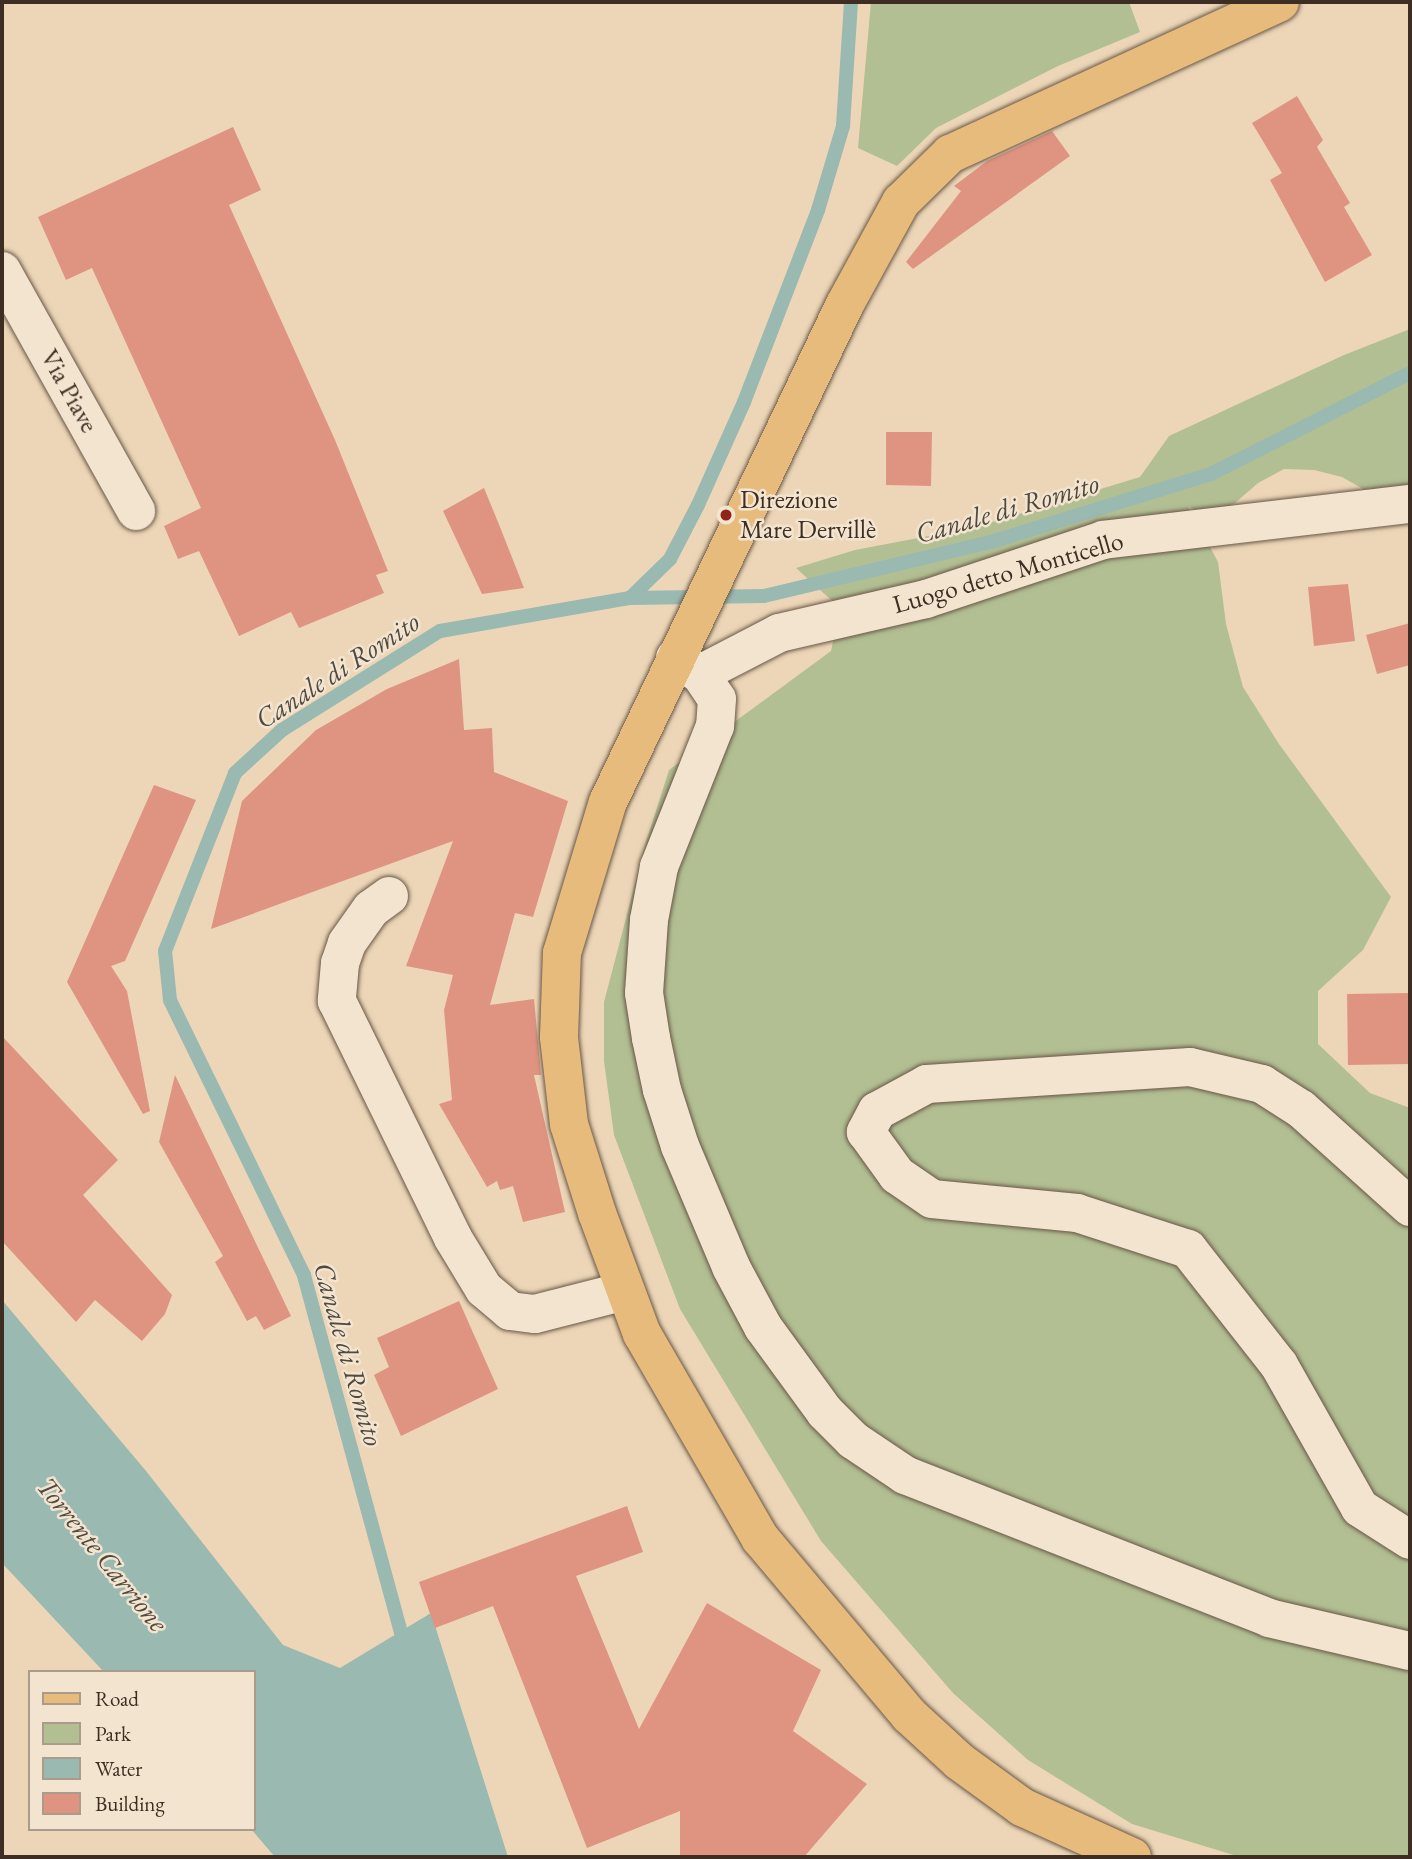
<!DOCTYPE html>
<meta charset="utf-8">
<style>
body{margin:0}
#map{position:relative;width:1412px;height:1859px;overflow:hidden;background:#ecd6b7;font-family:"EB Garamond",serif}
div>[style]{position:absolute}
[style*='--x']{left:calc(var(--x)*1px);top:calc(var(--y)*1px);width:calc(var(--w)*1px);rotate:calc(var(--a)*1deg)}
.green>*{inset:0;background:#b2bf93}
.water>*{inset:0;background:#99b9b1}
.stream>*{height:14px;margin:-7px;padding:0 7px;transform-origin:7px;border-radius:7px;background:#99b9b1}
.building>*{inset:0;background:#df9481}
.roads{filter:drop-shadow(0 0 2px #695747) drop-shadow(0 0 2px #695747)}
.minor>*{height:38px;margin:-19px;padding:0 19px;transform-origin:19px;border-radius:19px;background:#f3e4d0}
.major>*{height:38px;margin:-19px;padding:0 19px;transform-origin:19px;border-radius:19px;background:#e6bb7c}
.dots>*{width:19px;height:19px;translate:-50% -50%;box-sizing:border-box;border:4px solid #f3e4d0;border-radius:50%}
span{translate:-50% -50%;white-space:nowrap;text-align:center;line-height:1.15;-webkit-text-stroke:5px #f3e4d0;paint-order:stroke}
.street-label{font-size:26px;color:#3d2d22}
.poi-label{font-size:26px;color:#3d2d22}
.left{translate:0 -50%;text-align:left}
.water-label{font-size:28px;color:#4f493f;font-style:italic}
.frame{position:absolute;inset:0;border:4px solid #3d2d22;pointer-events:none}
.legend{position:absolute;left:28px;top:1670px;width:228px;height:161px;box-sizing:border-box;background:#f3e4d0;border:2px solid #aa9b8a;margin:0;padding:9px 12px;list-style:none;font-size:21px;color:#3d2d22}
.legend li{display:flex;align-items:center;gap:14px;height:35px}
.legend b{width:35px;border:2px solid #aa9b8a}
</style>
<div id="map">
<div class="green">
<div style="clip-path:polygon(871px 2px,1129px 2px,1140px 32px,1058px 66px,936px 128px,897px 166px,858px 148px)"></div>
<div style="clip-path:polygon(1410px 329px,1410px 489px,1370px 493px,1342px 477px,1314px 470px,1284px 469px,1258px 483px,1235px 503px,1209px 520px,1188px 506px,1218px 562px,1226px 624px,1243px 687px,1279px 744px,1391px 897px,1363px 950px,1318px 991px,1318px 1044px,1370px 1093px,1410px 1108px,1410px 1857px,1240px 1857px,1132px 1824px,1028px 1760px,953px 1693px,821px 1541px,680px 1309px,614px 1135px,604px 1061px,604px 1002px,646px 842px,669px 770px,831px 651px,840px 608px,796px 568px,855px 550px,976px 527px,1140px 477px,1169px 436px,1344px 355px)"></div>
</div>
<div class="water">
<div style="clip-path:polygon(2px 1300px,146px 1471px,283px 1645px,340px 1668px,431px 1613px,508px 1857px,275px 1857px,251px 1829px,254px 1829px,254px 1672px,104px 1672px,2px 1563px)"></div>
</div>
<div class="stream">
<div style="--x:630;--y:598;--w:56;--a:-44.3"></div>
<div style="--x:670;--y:559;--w:61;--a:-62.6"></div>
<div style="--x:698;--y:505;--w:113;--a:-65.9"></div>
<div style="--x:744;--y:402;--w:206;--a:-68.9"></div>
<div style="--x:818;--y:210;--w:88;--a:-73.4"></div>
<div style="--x:843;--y:126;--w:124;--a:-86.3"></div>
<div style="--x:406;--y:1651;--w:390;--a:-105.2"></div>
<div style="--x:304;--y:1275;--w:306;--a:-116"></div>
<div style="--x:170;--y:1000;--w:49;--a:-95.8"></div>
<div style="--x:165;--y:951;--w:191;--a:-68.5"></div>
<div style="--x:235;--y:773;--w:64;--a:-42.5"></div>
<div style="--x:282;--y:730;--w:186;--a:-32.1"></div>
<div style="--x:440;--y:631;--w:193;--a:-9.9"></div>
<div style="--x:630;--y:598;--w:134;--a:-0.9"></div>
<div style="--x:764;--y:596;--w:233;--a:-13.4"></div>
<div style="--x:991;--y:542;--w:230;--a:-17.2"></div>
<div style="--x:1211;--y:474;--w:223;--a:-26.9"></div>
</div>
<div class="building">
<div style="clip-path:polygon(1297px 96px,1323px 140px,1317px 147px,1350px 203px,1344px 207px,1372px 255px,1325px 282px,1270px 180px,1282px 173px,1252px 123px)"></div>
<div style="clip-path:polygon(233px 127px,261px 190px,229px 205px,335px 440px,388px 571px,376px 575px,384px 593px,299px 628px,291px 612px,239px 636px,199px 551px,178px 559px,164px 526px,201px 508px,92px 268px,66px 280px,38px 217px)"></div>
<div style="clip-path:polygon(1052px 131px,1070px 156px,913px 269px,906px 262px,961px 191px,954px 186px,987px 161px)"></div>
<div style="clip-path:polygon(886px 432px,932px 432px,931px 486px,886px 485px)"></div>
<div style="clip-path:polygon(484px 488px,500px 527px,524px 588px,482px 594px,443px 511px)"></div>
<div style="clip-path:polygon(1348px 584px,1355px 641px,1314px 646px,1308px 587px)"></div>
<div style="clip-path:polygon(1410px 623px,1410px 665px,1377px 674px,1366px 635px)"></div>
<div style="clip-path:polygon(459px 659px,464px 730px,492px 728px,494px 772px,568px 801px,533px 917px,515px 913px,490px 1005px,534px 999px,541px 1075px,534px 1075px,565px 1212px,523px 1222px,513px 1186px,500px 1190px,497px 1181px,487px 1187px,439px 1104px,452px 1100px,444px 1010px,453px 975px,406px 966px,453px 841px,211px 929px,242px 801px,316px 730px,387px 689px)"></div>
<div style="clip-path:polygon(154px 785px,196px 800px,125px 961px,111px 966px,127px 991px,150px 1111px,143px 1114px,67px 982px)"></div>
<div style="clip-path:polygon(1409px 993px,1410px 1064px,1348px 1065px,1347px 994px)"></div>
<div style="clip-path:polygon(2px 1036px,118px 1160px,83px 1195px,172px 1295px,165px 1314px,142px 1341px,95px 1300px,76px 1322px,2px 1241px)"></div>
<div style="clip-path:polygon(175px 1075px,291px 1316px,264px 1330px,256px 1316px,247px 1321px,215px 1262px,223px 1256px,159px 1142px)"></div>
<div style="clip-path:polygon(459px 1301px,498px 1389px,401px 1436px,374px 1375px,389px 1367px,377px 1338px)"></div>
<div style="clip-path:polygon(627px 1506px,643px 1552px,576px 1576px,639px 1729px,707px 1603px,821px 1670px,793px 1731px,867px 1784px,804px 1857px,680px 1857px,680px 1811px,587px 1848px,493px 1606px,435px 1628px,419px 1582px)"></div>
</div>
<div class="roads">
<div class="minor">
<div style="--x:2;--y:271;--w:275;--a:60.8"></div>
<div style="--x:675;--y:658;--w:30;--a:33"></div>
<div style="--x:700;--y:674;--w:30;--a:56"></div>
<div style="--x:717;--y:699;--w:27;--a:94"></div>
<div style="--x:715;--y:726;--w:152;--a:111.7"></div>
<div style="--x:659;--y:867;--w:54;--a:100.7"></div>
<div style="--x:649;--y:920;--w:73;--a:93.9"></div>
<div style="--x:644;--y:993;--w:46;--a:81.2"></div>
<div style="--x:651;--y:1038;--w:53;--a:78.1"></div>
<div style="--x:662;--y:1090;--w:59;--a:72.2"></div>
<div style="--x:680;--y:1146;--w:131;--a:67.1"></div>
<div style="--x:731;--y:1267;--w:68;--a:61.9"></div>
<div style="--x:763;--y:1327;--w:105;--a:53.9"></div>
<div style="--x:825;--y:1412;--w:40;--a:45"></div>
<div style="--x:853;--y:1440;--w:63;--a:33.9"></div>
<div style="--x:905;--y:1475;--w:391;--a:21.4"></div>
<div style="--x:1269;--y:1618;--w:145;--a:13.2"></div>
<div style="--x:700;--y:674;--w:89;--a:-27.4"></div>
<div style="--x:779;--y:633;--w:151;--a:-13"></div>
<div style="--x:926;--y:599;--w:187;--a:-18.4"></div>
<div style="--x:1103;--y:540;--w:309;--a:-6.7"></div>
<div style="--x:389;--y:896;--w:22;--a:144"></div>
<div style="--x:371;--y:909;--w:42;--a:125.2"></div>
<div style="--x:347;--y:943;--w:21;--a:109"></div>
<div style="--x:340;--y:963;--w:38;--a:95"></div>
<div style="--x:337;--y:1001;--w:264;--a:63.9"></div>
<div style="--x:453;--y:1238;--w:60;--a:58.7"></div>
<div style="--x:484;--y:1289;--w:34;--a:40"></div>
<div style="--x:510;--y:1311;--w:25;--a:7"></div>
<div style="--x:535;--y:1314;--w:93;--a:-14.3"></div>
<div style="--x:1410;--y:1207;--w:147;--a:-138"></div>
<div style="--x:1301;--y:1109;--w:46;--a:-147.3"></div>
<div style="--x:1262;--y:1084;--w:74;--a:-166.7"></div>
<div style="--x:1190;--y:1067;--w:264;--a:176.3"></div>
<div style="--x:927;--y:1084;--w:57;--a:151.6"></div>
<div style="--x:877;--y:1111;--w:24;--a:118"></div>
<div style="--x:866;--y:1132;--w:53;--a:54.2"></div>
<div style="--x:897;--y:1175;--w:42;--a:34.4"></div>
<div style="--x:932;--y:1199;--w:146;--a:5.5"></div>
<div style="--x:1077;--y:1213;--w:117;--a:18"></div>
<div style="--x:1188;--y:1249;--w:147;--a:51.9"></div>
<div style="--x:1279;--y:1365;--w:164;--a:60.5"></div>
<div style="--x:1360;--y:1508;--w:59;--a:32.6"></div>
</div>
<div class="major">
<div style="--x:1132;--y:1857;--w:121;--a:-155.6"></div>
<div style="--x:1022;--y:1807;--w:78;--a:-143.9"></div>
<div style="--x:959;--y:1761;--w:68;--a:-137.4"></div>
<div style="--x:909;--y:1715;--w:231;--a:-130.1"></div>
<div style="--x:760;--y:1538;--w:236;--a:-120"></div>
<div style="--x:642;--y:1334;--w:129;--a:-110.4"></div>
<div style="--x:597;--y:1213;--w:93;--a:-107.5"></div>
<div style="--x:569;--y:1124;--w:88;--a:-96.6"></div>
<div style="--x:559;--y:1037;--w:84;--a:-88"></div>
<div style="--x:562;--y:953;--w:158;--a:-73.1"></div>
<div style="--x:608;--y:802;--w:549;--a:-64.55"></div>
<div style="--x:844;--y:306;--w:119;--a:-61.3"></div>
<div style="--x:901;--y:202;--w:69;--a:-44.4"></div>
<div style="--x:950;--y:154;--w:363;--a:-24.7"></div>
</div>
</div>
<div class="dots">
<div style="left:726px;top:515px;background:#8f2418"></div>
</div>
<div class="street-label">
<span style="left:69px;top:391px;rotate:61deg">Via Piave</span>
<span style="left:1008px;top:573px;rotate:-16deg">Luogo detto Monticello</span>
</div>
<div class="poi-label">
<span class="left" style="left:740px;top:515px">Direzione<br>Mare Dervillè</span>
</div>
<div class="water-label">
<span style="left:1007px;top:508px;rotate:-16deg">Canale di Romito</span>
<span style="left:337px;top:670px;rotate:-33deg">Canale di Romito</span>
<span style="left:349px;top:1354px;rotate:74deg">Canale di Romito</span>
<span style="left:103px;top:1554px;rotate:51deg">Torrente Carrione</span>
</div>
<div class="frame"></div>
<ul class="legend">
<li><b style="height:9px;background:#e6bb7c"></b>Road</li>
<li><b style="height:19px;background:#b2bf93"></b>Park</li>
<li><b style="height:19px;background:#99b9b1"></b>Water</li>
<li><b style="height:19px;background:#df9481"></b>Building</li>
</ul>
</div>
